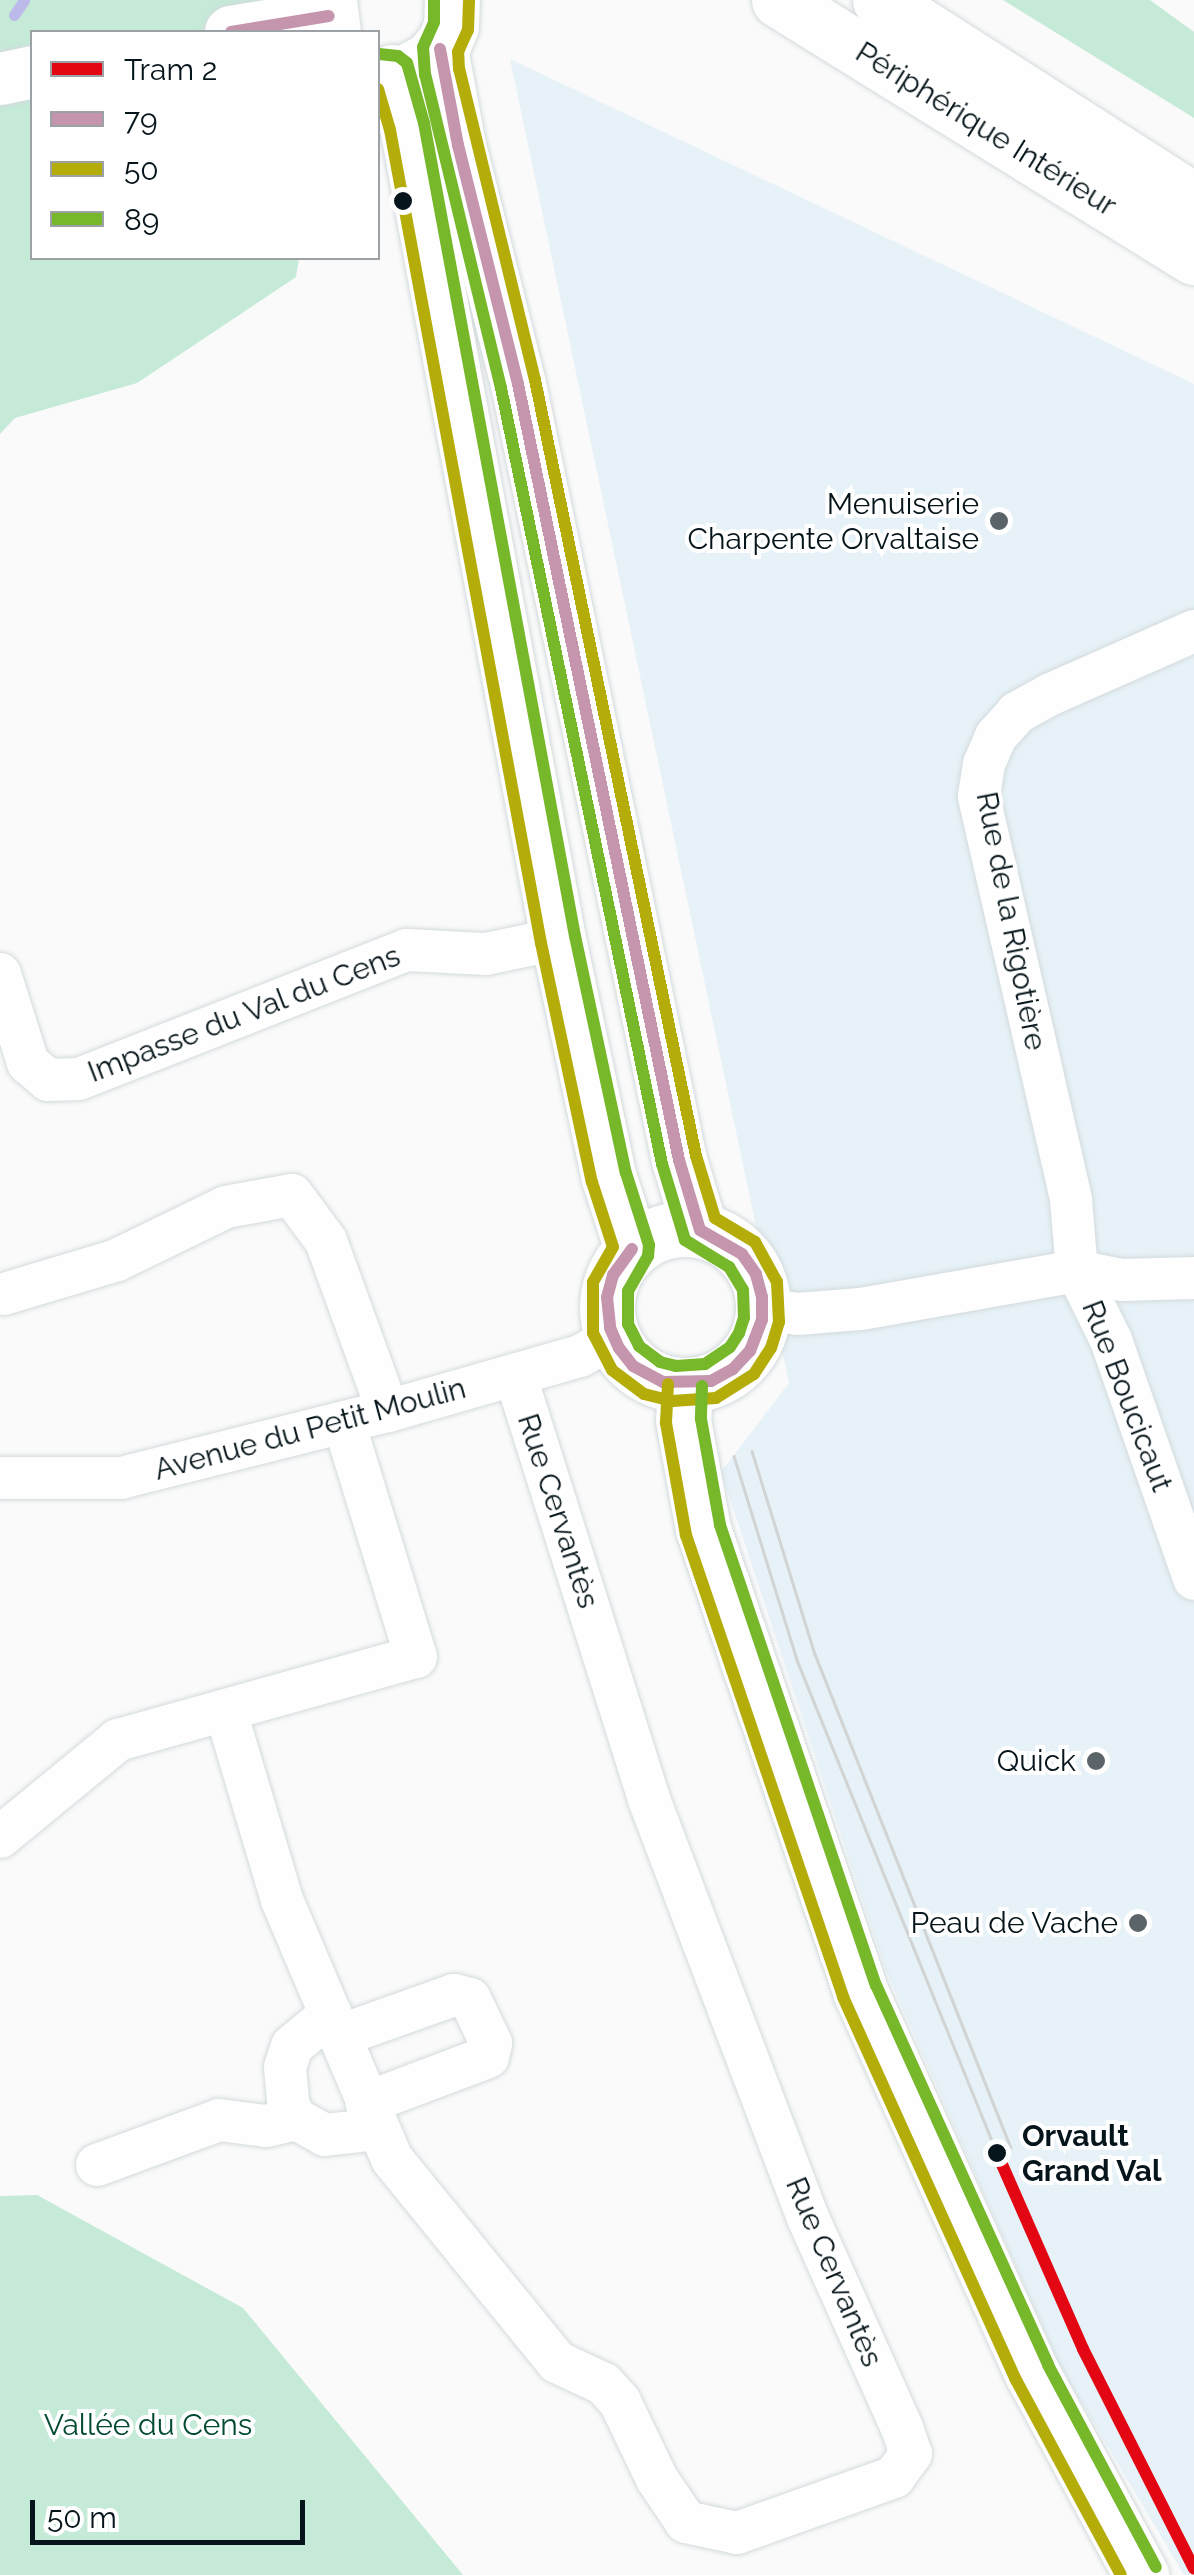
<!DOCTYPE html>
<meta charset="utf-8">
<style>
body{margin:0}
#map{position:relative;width:1194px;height:2575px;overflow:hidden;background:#fafafa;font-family:Raleway,sans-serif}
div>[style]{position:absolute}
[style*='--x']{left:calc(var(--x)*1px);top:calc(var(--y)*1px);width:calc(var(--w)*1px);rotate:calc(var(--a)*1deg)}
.built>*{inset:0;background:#e6f2f7}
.green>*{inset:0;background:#c5ead8}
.stream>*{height:11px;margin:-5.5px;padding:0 5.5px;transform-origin:5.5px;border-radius:5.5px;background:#bbbaea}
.roads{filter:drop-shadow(0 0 2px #d3dadd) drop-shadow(0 0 2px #d3dadd)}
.minor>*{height:42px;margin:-21px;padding:0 21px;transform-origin:21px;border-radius:21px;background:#fefefe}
.tertiary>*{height:52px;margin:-26px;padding:0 26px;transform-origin:26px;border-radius:26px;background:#fefefe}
.secondary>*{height:55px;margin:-27.5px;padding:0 27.5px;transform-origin:27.5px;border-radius:27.5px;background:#fefefe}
.secondary>.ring{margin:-27.5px;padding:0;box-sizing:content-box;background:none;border:55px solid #fefefe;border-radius:50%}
.motorway>*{height:55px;margin:-27.5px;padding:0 27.5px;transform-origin:27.5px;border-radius:27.5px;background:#fefefe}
.tram>*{height:2.5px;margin:-1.25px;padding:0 1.25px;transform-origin:1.25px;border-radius:1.25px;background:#d2d3d3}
.bus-1>*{height:12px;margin:-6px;padding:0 6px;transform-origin:6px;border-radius:6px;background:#c595ae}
.bus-2>*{height:12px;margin:-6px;padding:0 6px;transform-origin:6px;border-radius:6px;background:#b4ac08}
.bus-3>*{height:12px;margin:-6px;padding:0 6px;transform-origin:6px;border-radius:6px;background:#76b82a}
.tram-1>*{height:12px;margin:-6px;padding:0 6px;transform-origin:6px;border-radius:6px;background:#e30613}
.dots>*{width:28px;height:28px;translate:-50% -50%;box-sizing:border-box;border:5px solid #fff;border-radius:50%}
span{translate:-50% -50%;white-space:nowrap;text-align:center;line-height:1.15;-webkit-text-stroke:8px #fff;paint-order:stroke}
.street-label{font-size:30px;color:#06151b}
.poi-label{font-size:30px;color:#06151b}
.right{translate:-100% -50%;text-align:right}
.stop-label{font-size:30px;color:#06151b;font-weight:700}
.left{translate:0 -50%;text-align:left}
.park-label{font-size:30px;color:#024a32}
.legend{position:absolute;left:30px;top:30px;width:350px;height:230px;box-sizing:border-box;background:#fff;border:2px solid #9ba1a4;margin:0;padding:12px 18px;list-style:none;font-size:30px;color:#06151b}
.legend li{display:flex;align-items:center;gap:20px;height:50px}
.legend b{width:50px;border:2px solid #9ba1a4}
.scale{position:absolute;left:30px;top:2500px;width:275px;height:45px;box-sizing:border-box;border:5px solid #06151b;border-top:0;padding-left:12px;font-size:30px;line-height:35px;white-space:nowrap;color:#06151b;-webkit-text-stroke:8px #fff;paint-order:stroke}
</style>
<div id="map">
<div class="built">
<div style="clip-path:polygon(510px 59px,1194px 384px,1194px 2575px,1184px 2575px,1060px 2366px,886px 1971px,721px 1472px,789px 1383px)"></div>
</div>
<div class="green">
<div style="clip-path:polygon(0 0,303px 0,312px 32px,32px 32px,32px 258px,299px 258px,296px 277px,137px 383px,15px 418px,0 434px)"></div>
<div style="clip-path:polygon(1003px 0,1150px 0,1194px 32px,1194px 118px)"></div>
<div style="clip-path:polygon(37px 2195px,243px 2308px,463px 2575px,0 2575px,0 2196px)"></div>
</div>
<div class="stream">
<div style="--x:14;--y:15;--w:18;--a:-56"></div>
</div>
<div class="roads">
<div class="minor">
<div style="--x:1194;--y:631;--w:158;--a:156.2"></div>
<div style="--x:1049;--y:695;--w:37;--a:151"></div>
<div style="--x:1017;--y:713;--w:31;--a:132"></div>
<div style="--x:996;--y:736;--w:30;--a:113"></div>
<div style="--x:984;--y:764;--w:33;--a:99"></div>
<div style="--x:979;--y:797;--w:413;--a:77.1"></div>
<div style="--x:1071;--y:1200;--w:71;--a:85.2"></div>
<div style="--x:1077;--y:1271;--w:77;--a:63.8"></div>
<div style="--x:1111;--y:1340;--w:253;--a:70.8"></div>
<div style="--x:0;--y:974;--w:93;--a:72.5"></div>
<div style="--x:28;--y:1063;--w:26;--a:40"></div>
<div style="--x:48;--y:1080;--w:31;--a:-2"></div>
<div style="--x:79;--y:1079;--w:352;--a:-21.5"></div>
<div style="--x:407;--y:950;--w:79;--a:2.9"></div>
<div style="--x:486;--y:954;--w:74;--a:-11.8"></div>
<div style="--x:4;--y:1294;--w:118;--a:-16.7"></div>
<div style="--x:117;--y:1260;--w:121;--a:-25.9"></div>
<div style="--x:226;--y:1207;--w:67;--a:-10.3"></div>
<div style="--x:292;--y:1195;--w:57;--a:53.5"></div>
<div style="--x:326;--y:1241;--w:181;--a:70"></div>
<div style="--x:763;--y:1309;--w:34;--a:8"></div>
<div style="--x:797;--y:1314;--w:64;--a:-4.5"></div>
<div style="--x:861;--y:1309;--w:219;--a:-10"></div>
<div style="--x:1077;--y:1271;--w:46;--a:11.3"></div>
<div style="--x:1122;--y:1280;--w:72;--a:-1.6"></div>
<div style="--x:0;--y:1478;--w:121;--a:0"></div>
<div style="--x:121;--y:1478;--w:275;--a:-14.1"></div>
<div style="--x:388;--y:1411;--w:200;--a:-16"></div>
<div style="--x:580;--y:1356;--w:38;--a:-29"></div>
<div style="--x:226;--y:1712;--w:196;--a:73.4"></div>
<div style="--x:282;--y:1900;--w:281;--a:67"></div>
<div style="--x:392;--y:2159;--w:262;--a:50.9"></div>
<div style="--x:557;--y:2362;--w:52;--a:25.1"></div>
<div style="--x:604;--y:2384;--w:24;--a:48"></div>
<div style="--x:620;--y:2402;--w:85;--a:64.3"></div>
<div style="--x:657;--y:2479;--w:52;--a:56"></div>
<div style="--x:686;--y:2522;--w:52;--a:12.2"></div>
<div style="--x:737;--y:2533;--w:167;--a:-19.6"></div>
<div style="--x:894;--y:2477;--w:29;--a:-54"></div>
<div style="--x:911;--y:2454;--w:28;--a:-109"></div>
<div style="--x:902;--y:2428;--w:230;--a:-114.1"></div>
<div style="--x:808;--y:2218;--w:448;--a:-110.8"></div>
<div style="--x:649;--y:1799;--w:445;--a:-107.5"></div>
<div style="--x:0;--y:1837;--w:153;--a:-39.4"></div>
<div style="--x:118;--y:1740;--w:309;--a:-15.6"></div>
<div style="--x:416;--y:1657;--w:245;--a:-107.1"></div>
<div style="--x:331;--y:2014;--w:50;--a:140.6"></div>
<div style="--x:292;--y:2046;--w:22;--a:108"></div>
<div style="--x:285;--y:2067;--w:38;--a:85"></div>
<div style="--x:288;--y:2105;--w:16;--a:60"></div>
<div style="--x:296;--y:2119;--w:33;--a:29"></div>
<div style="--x:325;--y:2135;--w:52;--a:-6.6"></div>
<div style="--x:339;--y:2036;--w:122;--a:-19.6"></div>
<div style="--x:454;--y:1995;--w:16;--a:14"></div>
<div style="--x:470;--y:1999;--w:49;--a:64.5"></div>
<div style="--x:491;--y:2043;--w:14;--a:102"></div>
<div style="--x:488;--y:2057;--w:130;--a:159.3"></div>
<div style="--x:97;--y:2165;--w:130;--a:-20.2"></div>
<div style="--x:219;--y:2120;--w:47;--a:7.3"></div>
<div style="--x:266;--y:2126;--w:31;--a:-13"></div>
</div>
<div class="tertiary">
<div style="--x:231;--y:32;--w:99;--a:-9.3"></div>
<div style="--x:0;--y:79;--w:33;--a:-12"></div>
</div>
<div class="secondary">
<div style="--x:329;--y:0;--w:32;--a:83"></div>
<div style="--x:440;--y:49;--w:98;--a:79.4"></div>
<div style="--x:458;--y:145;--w:246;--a:75.9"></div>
<div style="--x:518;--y:384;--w:793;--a:78.28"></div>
<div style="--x:679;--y:1160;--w:73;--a:73.3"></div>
<div style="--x:410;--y:70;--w:21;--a:-28"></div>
<div style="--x:429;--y:60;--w:23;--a:-49"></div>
<div style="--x:444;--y:43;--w:18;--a:-68"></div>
<div style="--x:451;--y:26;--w:26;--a:-88"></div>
<div style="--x:392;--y:72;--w:56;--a:74.5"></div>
<div style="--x:407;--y:126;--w:827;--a:79.48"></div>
<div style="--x:558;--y:939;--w:244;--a:78"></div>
<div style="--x:609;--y:1178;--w:75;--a:72.1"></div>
<div class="ring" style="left:607px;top:1229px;width:101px;height:101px"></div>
<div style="--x:685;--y:1385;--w:35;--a:93"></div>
<div style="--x:683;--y:1420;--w:111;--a:79.6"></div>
<div style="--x:703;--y:1529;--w:488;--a:71.2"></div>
<div style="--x:860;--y:1991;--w:419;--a:65.8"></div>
<div style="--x:1032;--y:2373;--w:230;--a:61.6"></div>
</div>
<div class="motorway">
<div style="--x:779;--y:0;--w:488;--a:31.8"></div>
<div style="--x:880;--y:0;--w:373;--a:32.6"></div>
</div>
</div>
<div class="tram">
<div style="--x:752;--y:1451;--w:213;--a:72.8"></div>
<div style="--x:815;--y:1654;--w:531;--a:68.36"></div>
<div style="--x:734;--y:1456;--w:214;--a:72.8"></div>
<div style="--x:797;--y:1660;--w:532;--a:67.92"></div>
</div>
<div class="bus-1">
<div style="--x:231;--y:32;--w:99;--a:-9.3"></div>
<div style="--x:440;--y:49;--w:98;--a:79.4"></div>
<div style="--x:458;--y:145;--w:246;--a:75.9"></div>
<div style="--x:518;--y:384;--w:793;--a:78.28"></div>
<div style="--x:679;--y:1160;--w:73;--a:73.3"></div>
<div style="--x:632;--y:1249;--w:32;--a:126"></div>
<div style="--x:613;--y:1275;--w:23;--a:105"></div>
<div style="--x:607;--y:1297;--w:31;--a:84"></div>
<div style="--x:610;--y:1328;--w:22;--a:66"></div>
<div style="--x:619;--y:1348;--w:23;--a:52"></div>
<div style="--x:633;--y:1366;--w:34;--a:28"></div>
<div style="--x:663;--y:1382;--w:48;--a:-1.2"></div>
<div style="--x:711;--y:1381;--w:25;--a:-29"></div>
<div style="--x:733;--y:1369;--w:25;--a:-47"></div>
<div style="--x:750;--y:1351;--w:33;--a:-69"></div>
<div style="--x:762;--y:1320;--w:23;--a:-90"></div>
<div style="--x:762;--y:1297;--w:24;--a:-105"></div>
<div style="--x:756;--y:1274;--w:24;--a:-125"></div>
<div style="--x:742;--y:1254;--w:48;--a:-150.3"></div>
</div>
<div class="bus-2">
<div style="--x:378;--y:89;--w:43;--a:73.7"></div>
<div style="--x:390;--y:130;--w:827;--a:79.48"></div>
<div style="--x:541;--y:943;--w:244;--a:78"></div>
<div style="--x:592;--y:1182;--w:68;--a:72.1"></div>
<div style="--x:613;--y:1247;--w:40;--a:119.7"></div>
<div style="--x:593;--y:1282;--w:51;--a:90"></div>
<div style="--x:593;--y:1333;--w:42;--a:62.8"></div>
<div style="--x:612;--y:1370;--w:40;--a:37"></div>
<div style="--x:644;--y:1394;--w:29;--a:14"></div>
<div style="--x:672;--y:1401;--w:44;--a:-3.9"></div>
<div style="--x:716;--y:1398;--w:45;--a:-32.3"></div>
<div style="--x:754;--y:1374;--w:31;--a:-57"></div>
<div style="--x:771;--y:1348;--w:27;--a:-73"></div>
<div style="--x:779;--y:1322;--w:40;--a:-92.9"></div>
<div style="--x:777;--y:1282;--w:46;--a:-118.8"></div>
<div style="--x:755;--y:1242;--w:47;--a:-149"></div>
<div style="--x:715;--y:1218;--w:65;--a:-107"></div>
<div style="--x:696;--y:1156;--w:793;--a:-101.72"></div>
<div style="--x:535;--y:380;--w:320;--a:-103.7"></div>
<div style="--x:459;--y:69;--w:17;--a:-93"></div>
<div style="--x:458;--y:52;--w:24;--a:-66"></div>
<div style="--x:468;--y:30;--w:29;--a:-88"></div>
<div style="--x:668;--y:1384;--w:39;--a:93"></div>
<div style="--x:666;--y:1423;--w:114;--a:79.9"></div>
<div style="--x:686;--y:1535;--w:488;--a:71.2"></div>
<div style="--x:843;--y:1997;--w:420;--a:65.7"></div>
<div style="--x:1016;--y:2380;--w:221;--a:61.7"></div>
</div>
<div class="bus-3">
<div style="--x:379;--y:54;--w:19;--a:6"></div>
<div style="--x:398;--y:56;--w:11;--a:38"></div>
<div style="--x:407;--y:63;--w:62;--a:74.2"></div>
<div style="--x:424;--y:123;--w:827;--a:79.48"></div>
<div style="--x:575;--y:936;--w:242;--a:77.9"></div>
<div style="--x:626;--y:1173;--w:76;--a:72.3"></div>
<div style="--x:649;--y:1245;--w:11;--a:95"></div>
<div style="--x:648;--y:1256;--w:40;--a:119.7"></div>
<div style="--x:628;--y:1291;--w:33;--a:90"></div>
<div style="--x:628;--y:1324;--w:25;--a:63"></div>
<div style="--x:639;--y:1346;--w:26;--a:37"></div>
<div style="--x:660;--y:1362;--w:16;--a:14"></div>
<div style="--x:676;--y:1366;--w:29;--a:-4"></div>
<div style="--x:705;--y:1364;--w:30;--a:-34"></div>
<div style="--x:730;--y:1347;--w:17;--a:-57"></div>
<div style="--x:739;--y:1333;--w:16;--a:-72"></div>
<div style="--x:744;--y:1318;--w:28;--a:-92"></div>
<div style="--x:743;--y:1290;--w:27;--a:-121"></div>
<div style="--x:729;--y:1267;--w:52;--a:-148.5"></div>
<div style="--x:685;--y:1240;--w:79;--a:-106.8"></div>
<div style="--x:662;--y:1164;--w:793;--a:-101.72"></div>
<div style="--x:501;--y:388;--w:322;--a:-103.6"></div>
<div style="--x:425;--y:75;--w:28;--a:-94"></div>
<div style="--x:423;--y:47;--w:27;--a:-66"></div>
<div style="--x:434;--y:22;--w:22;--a:-90"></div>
<div style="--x:702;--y:1386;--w:33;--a:92"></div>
<div style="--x:701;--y:1419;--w:108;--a:79.8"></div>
<div style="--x:720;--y:1525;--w:486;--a:71.3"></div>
<div style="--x:876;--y:1985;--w:417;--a:65.6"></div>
<div style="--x:1048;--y:2365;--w:229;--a:61.9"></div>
</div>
<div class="tram-1">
<div style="--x:997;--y:2153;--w:214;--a:66.3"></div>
<div style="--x:1083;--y:2349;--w:246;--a:63.2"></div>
</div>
<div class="dots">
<div style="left:403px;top:201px;background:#06151b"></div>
<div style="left:999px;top:521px;background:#5b6569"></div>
<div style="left:1096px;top:1761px;background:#5b6569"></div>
<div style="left:1138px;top:1923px;background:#5b6569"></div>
<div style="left:997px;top:2153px;background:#06151b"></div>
</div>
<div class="street-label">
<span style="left:986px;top:129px;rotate:32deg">Périphérique Intérieur</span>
<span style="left:1011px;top:921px;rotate:79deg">Rue de la Rigotière</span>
<span style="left:244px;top:1014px;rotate:-21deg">Impasse du Val du Cens</span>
<span style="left:1127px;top:1396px;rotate:69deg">Rue Boucicaut</span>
<span style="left:310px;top:1429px;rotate:-15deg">Avenue du Petit Moulin</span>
<span style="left:558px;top:1511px;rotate:72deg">Rue Cervantès</span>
<span style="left:834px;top:2272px;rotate:67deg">Rue Cervantès</span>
</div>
<div class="poi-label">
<span class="right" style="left:979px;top:521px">Menuiserie<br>Charpente Orvaltaise</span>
<span class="right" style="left:1076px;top:1761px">Quick</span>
<span class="right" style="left:1118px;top:1923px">Peau de Vache</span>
</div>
<div class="stop-label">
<span class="left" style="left:1022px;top:2153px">Orvault<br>Grand Val</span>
</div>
<div class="park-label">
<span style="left:148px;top:2425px">Vallée du Cens</span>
</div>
<ul class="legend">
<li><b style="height:12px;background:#e30613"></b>Tram 2</li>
<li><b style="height:12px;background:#c595ae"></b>79</li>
<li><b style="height:12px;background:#b4ac08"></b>50</li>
<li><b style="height:12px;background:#76b82a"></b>89</li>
</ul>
<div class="scale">50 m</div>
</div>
